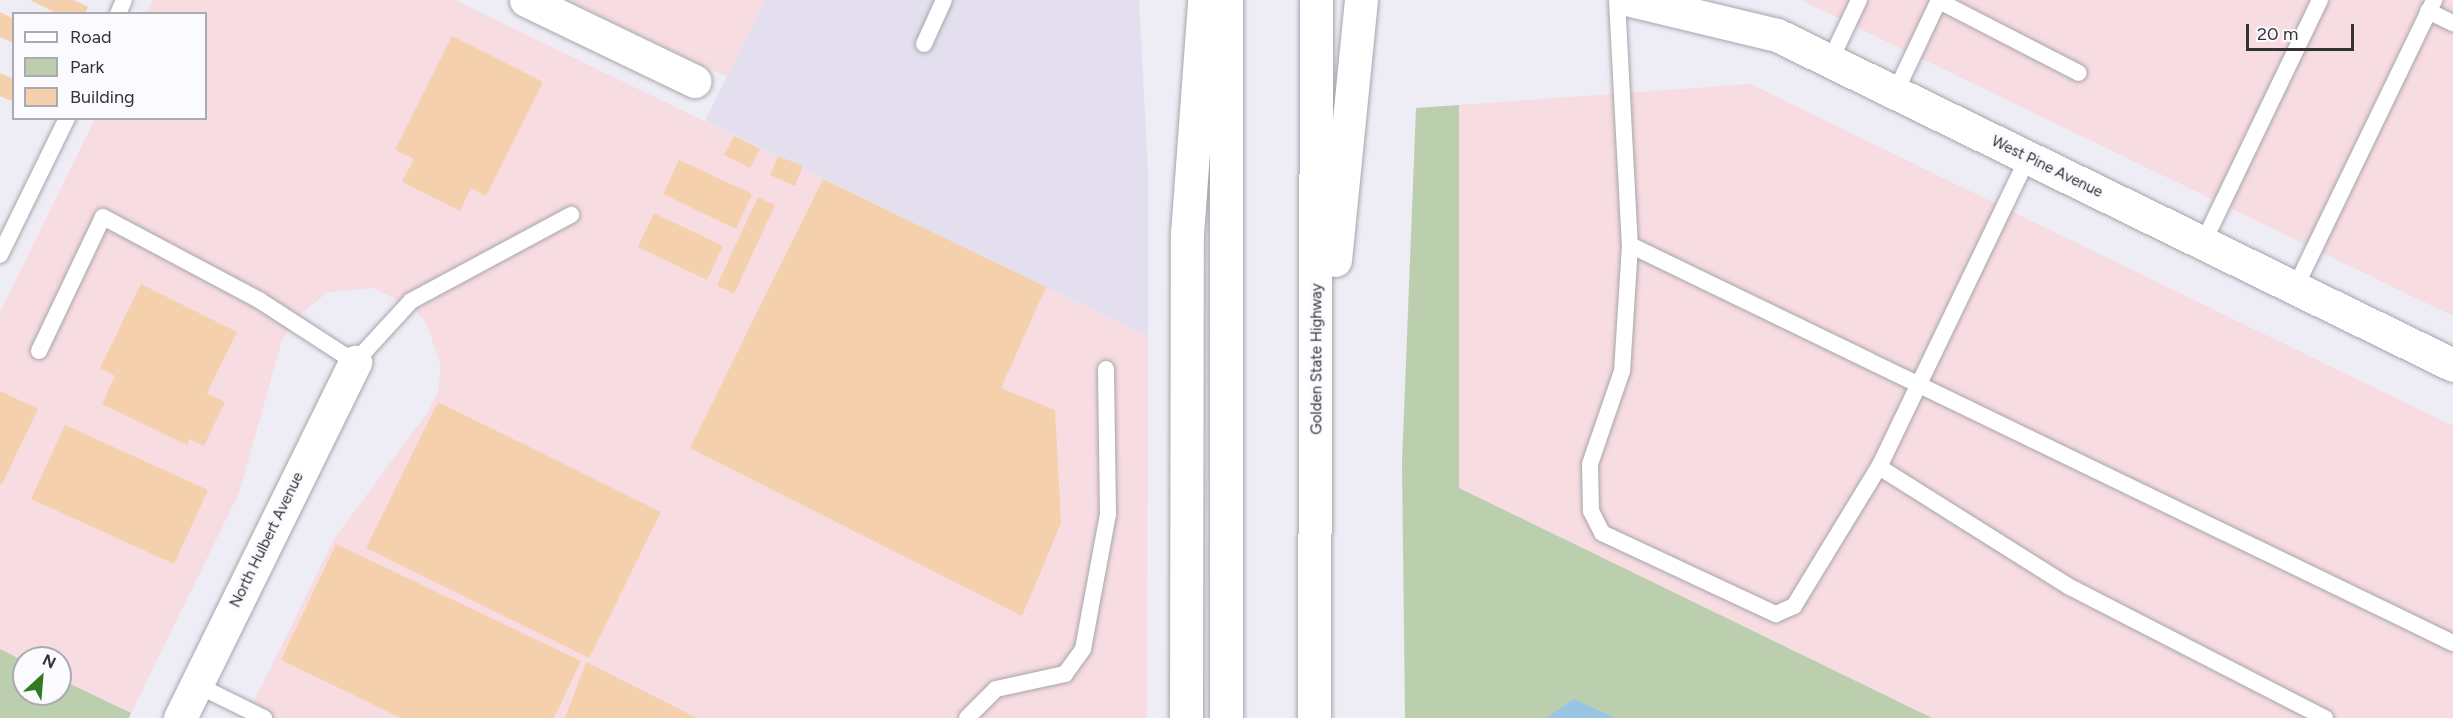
<!DOCTYPE html>
<style>
body{margin:0}
#map{position:relative;width:2453px;height:718px;overflow:hidden;background:#eeecf4;font-family:Figtree,sans-serif}
div>[style]{position:absolute}
[style*='--x']{left:calc(var(--x)*1px);top:calc(var(--y)*1px);width:calc(var(--w)*1px);rotate:calc(var(--a)*1deg)}
.built>*{inset:0;background:#e3dfee}
.industrial>*{inset:0;background:#f7dce1}
.green>*{inset:0;background:#bbcfaf}
.water>*{inset:0;background:#9ac4e3}
.building>*{inset:0;background:#f5d0ac}
.roads{filter:drop-shadow(0 0 2px #a7a5ad) drop-shadow(0 0 2px #a7a5ad)}
.service>*{height:16px;margin:-8px;padding:0 8px;transform-origin:8px;border-radius:8px;background:#fff}
.minor>*{height:33px;margin:-16.5px;padding:0 16.5px;transform-origin:16.5px;border-radius:16.5px;background:#fff}
.motorway>*{height:33px;margin:-16.5px;padding:0 16.5px;transform-origin:16.5px;border-radius:16.5px;background:#fff}
span{translate:-50% -50%;white-space:nowrap;text-align:center;line-height:1.15;-webkit-text-stroke:6px #fbfaff;paint-order:stroke}
.street-label{font-size:15px;color:#333235}
.legend{position:absolute;left:12px;top:12px;width:195px;height:108px;box-sizing:border-box;background:#fbfaff;border:2px solid #abaaae;margin:0;padding:8px 10px;list-style:none;font-size:18px;color:#333235}
.legend li{display:flex;align-items:center;gap:12px;height:30px}
.legend b{width:30px;border:2px solid #abaaae}
.north{position:absolute;left:12px;top:646px;width:60px;height:60px;box-sizing:border-box;background:#fbfaff;border:2px solid #abaaae;border-radius:50%;rotate:26deg;font-size:16px;font-weight:700;line-height:24px;text-align:center;color:#333235}
.north::after{content:'';display:block;margin:auto;width:21px;height:27px;background:#307b22;clip-path:polygon(50% 0,100% 100%,50% 72%,0 100%)}
.scale{position:absolute;left:2246px;top:24px;width:108px;height:27px;box-sizing:border-box;border:3px solid #333235;border-top:0;padding-left:8px;font-size:18px;line-height:21px;white-space:nowrap;color:#333235;-webkit-text-stroke:4px #fbfaff;paint-order:stroke}
</style>
<div id="map">
<div class="built">
<div style="clip-path:polygon(765px 0,1139px 0,1148px 171px,1148px 337px,705px 121px)"></div>
</div>
<div class="industrial">
<div style="clip-path:polygon(153px 0,455px 0,1148px 337px,1147px 718px,246px 718px,334px 539px,428px 412px,438px 391px,441px 367px,427px 324px,414px 308px,373px 288px,328px 292px,294px 319px,282px 340px,239px 493px,131px 713px,60px 679px,60px 658px,24px 661px,0 649px,0 312px,95px 119px,206px 118px,206px 14px,146px 13px)"></div>
<div style="clip-path:polygon(568px 0,765px 0,727px 77px)"></div>
<div style="clip-path:polygon(1801px 0,2453px 0,2453px 316px,2001px 97px)"></div>
<div style="clip-path:polygon(1750px 84px,2453px 426px,2453px 718px,1932px 718px,1459px 488px,1459px 105px)"></div>
</div>
<div class="green">
<div style="clip-path:polygon(1459px 105px,1459px 488px,1932px 718px,1405px 718px,1402px 463px,1416px 108px)"></div>
<div style="clip-path:polygon(0 649px,24px 661px,24px 694px,60px 694px,60px 679px,131px 713px,129px 718px,0 718px)"></div>
</div>
<div class="water">
<div style="clip-path:polygon(1574px 699px,1615px 718px,1546px 718px)"></div>
</div>
<div class="building">
<div style="clip-path:polygon(30px 0,74px 0,88px 7px,85px 14px,58px 14px)"></div>
<div style="clip-path:polygon(0 12px,14px 19px,14px 43px,0 37px)"></div>
<div style="clip-path:polygon(452px 36px,543px 82px,486px 196px,471px 188px,460px 211px,402px 182px,414px 159px,395px 150px)"></div>
<div style="clip-path:polygon(0 73px,14px 79px,14px 102px,0 96px)"></div>
<div style="clip-path:polygon(734px 136px,760px 149px,750px 168px,724px 155px)"></div>
<div style="clip-path:polygon(778px 156px,803px 166px,795px 186px,770px 175px)"></div>
<div style="clip-path:polygon(679px 160px,752px 194px,736px 229px,663px 194px)"></div>
<div style="clip-path:polygon(823px 179px,1046px 287px,1001px 388px,1055px 410px,1061px 523px,1022px 616px,690px 448px)"></div>
<div style="clip-path:polygon(758px 197px,775px 205px,734px 294px,717px 285px)"></div>
<div style="clip-path:polygon(654px 213px,723px 246px,707px 280px,638px 247px)"></div>
<div style="clip-path:polygon(141px 284px,237px 332px,207px 393px,225px 402px,204px 446px,190px 439px,187px 445px,102px 404px,115px 376px,100px 368px)"></div>
<div style="clip-path:polygon(0 391px,38px 409px,2px 484px,0 483px)"></div>
<div style="clip-path:polygon(438px 402px,661px 512px,589px 658px,366px 548px)"></div>
<div style="clip-path:polygon(65px 425px,208px 490px,174px 564px,31px 499px)"></div>
<div style="clip-path:polygon(336px 544px,581px 661px,554px 718px,401px 718px,281px 660px)"></div>
<div style="clip-path:polygon(586px 662px,697px 718px,565px 718px)"></div>
</div>
<div class="roads">
<div class="service">
<div style="--x:1617;--y:0;--w:245;--a:87"></div>
<div style="--x:1630;--y:245;--w:126;--a:93.6"></div>
<div style="--x:1622;--y:371;--w:98;--a:109"></div>
<div style="--x:1590;--y:464;--w:47;--a:88.8"></div>
<div style="--x:1591;--y:511;--w:25;--a:63"></div>
<div style="--x:1602;--y:533;--w:192;--a:25"></div>
<div style="--x:1776;--y:614;--w:20;--a:-24"></div>
<div style="--x:1794;--y:606;--w:163;--a:-58.6"></div>
<div style="--x:1879;--y:467;--w:343;--a:-64.3"></div>
<div style="--x:1939;--y:1;--w:157;--a:27.2"></div>
<div style="--x:2428;--y:11;--w:28;--a:26"></div>
<div style="--x:118;--y:14;--w:15;--a:-67"></div>
<div style="--x:924;--y:44;--w:48;--a:-65.6"></div>
<div style="--x:1830;--y:61;--w:68;--a:-64.6"></div>
<div style="--x:1895;--y:93;--w:103;--a:-64.7"></div>
<div style="--x:2203;--y:243;--w:270;--a:-64.3"></div>
<div style="--x:1630;--y:245;--w:914;--a:25.81"></div>
<div style="--x:0;--y:255;--w:153;--a:-63.9"></div>
<div style="--x:2295;--y:288;--w:320;--a:-64.2"></div>
<div style="--x:39;--y:351;--w:148;--a:-64.5"></div>
<div style="--x:103;--y:217;--w:177;--a:28"></div>
<div style="--x:259;--y:300;--w:114;--a:32.9"></div>
<div style="--x:355;--y:362;--w:83;--a:-47.4"></div>
<div style="--x:411;--y:301;--w:182;--a:-28.3"></div>
<div style="--x:1879;--y:467;--w:223;--a:32.2"></div>
<div style="--x:2068;--y:586;--w:289;--a:27.2"></div>
<div style="--x:197;--y:685;--w:75;--a:26.2"></div>
<div style="--x:967;--y:718;--w:41;--a:-45"></div>
<div style="--x:996;--y:689;--w:71;--a:-12.3"></div>
<div style="--x:1065;--y:674;--w:31;--a:-54"></div>
<div style="--x:1083;--y:649;--w:137;--a:-79.5"></div>
<div style="--x:1108;--y:514;--w:145;--a:-90.8"></div>
</div>
<div class="minor">
<div style="--x:526;--y:0;--w:187;--a:25.7"></div>
<div style="--x:1631;--y:0;--w:150;--a:13.5"></div>
<div style="--x:1777;--y:35;--w:752;--a:26.02"></div>
<div style="--x:180;--y:718;--w:397;--a:-63.8"></div>
</div>
<div class="motorway">
<div style="--x:1226;--y:0;--w:718;--a:90"></div>
<div style="--x:1335;--y:260;--w:261;--a:-84.3"></div>
<div style="--x:1186;--y:718;--w:484;--a:-89.9"></div>
<div style="--x:1187;--y:234;--w:235;--a:-85.8"></div>
<div style="--x:1314;--y:718;--w:718;--a:-89.84"></div>
</div>
</div>
<div class="street-label">
<span style="left:2047px;top:167px;rotate:26deg">West Pine Avenue</span>
<span style="left:1317px;top:359px;rotate:-90deg">Golden State Highway</span>
<span style="left:267px;top:540px;rotate:-64deg">North Hulbert Avenue</span>
</div>
<ul class="legend">
<li><b style="height:8px;background:#fff"></b>Road</li>
<li><b style="height:16px;background:#bbcfaf"></b>Park</li>
<li><b style="height:16px;background:#f5d0ac"></b>Building</li>
</ul>
<div class="north">N</div>
<div class="scale">20 m</div>
</div>
